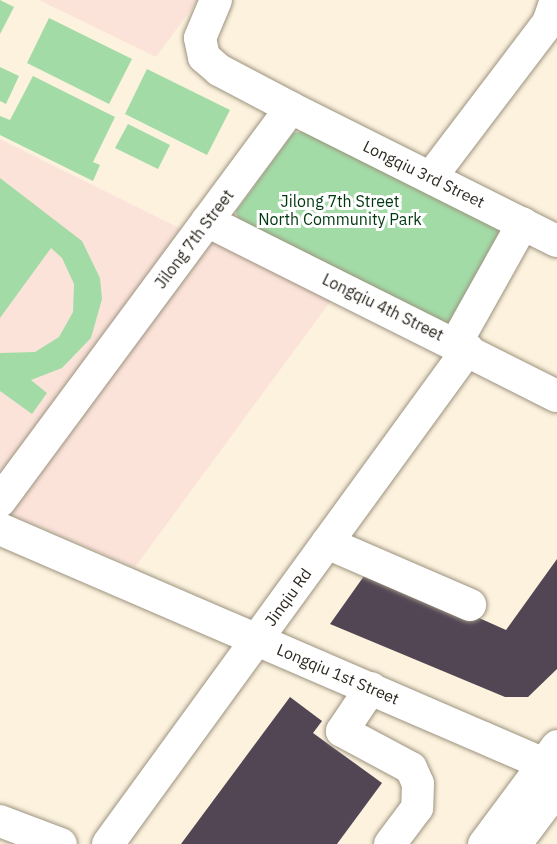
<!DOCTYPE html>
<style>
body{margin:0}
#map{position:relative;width:557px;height:844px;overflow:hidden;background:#fcf2dd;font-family:"IBM Plex Sans",sans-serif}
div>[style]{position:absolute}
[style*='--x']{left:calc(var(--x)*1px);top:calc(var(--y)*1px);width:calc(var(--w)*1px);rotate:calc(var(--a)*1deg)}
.education>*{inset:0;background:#fce3da}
.green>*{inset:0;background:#a3dba7}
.building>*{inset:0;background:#524655}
.roads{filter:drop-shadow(0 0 2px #9c9380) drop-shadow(0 0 2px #9c9380)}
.minor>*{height:32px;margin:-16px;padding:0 16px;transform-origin:16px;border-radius:16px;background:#fff}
.major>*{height:33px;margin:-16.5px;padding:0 16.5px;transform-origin:16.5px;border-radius:16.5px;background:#fff}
span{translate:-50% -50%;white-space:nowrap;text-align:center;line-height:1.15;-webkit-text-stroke:6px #fff;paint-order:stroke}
.street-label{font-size:16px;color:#2d2921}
.park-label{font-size:16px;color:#01370e}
</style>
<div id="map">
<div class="education">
<div style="clip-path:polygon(39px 0,198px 0,156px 57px)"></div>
<div style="clip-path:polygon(0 139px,181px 229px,0 474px)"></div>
<div style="clip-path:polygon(219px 232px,338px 291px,135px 567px,6px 513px)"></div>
</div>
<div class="green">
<div style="clip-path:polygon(0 0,14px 7px,0 34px)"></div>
<div style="clip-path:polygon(49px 18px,132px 59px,109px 104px,27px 63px)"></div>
<div style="clip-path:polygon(0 67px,19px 76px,6px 104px,0 101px)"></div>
<div style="clip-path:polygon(147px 69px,230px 110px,207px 155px,125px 114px)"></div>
<div style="clip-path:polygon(33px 76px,115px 117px,93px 162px,100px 165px,93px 181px,0 135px,0 116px,10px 120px)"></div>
<div style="clip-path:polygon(128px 124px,170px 145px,158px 169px,115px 148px)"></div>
<div style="clip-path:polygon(314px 130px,500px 221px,506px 241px,462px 320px,442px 327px,239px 229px,236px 211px,293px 133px)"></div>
<div style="clip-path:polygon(0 178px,82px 241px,100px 278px,102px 299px,91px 338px,62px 368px,31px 380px,47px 393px,32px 414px,0 391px,0 353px,35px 352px,59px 337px,73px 312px,74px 284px,62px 258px,51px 248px,0 318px)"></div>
</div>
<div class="building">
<div style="clip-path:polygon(557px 559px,557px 669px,528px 697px,505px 697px,330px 624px,369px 569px,506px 630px)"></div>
<div style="clip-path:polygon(290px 697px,322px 721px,313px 733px,382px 783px,337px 844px,181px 844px)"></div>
</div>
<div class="roads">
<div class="minor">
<div style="--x:291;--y:108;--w:297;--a:26.6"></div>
<div style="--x:431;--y:177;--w:193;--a:-52.8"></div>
<div style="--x:548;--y:23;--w:24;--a:-71"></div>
<div style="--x:207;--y:221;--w:391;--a:26.6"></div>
<div style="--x:456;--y:343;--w:137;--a:-60.8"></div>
<div style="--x:0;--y:501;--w:489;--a:-53.5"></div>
<div style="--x:291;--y:108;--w:81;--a:-152.2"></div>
<div style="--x:219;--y:70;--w:20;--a:-139"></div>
<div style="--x:204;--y:57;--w:19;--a:-102"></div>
<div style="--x:200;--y:38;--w:41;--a:-67.2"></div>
<div style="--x:0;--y:529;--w:593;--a:23.36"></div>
<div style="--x:327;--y:543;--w:156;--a:23.4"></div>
<div style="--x:371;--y:688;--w:52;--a:124"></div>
<div style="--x:342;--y:731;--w:78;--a:28.2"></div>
<div style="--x:411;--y:768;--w:17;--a:66"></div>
<div style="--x:418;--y:784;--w:24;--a:92"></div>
<div style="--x:417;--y:808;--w:45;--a:126.9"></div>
<div style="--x:0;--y:821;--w:65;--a:20.7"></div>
<div style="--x:108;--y:844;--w:612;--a:-53.97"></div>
</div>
<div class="major">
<div style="--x:484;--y:844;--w:122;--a:-53.3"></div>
<div style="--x:514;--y:844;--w:71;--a:-53"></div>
</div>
</div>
<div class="street-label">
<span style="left:424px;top:174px;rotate:26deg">Longqiu 3rd Street</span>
<span style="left:194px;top:239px;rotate:-53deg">Jilong 7th Street</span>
<span style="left:383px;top:307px;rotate:26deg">Longqiu 4th Street</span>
<span style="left:288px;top:597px;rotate:-54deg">Jinqiu Rd</span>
<span style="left:338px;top:674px;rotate:23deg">Longqiu 1st Street</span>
</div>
<div class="park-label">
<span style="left:340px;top:210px">Jilong 7th Street<br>North Community Park</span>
</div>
</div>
